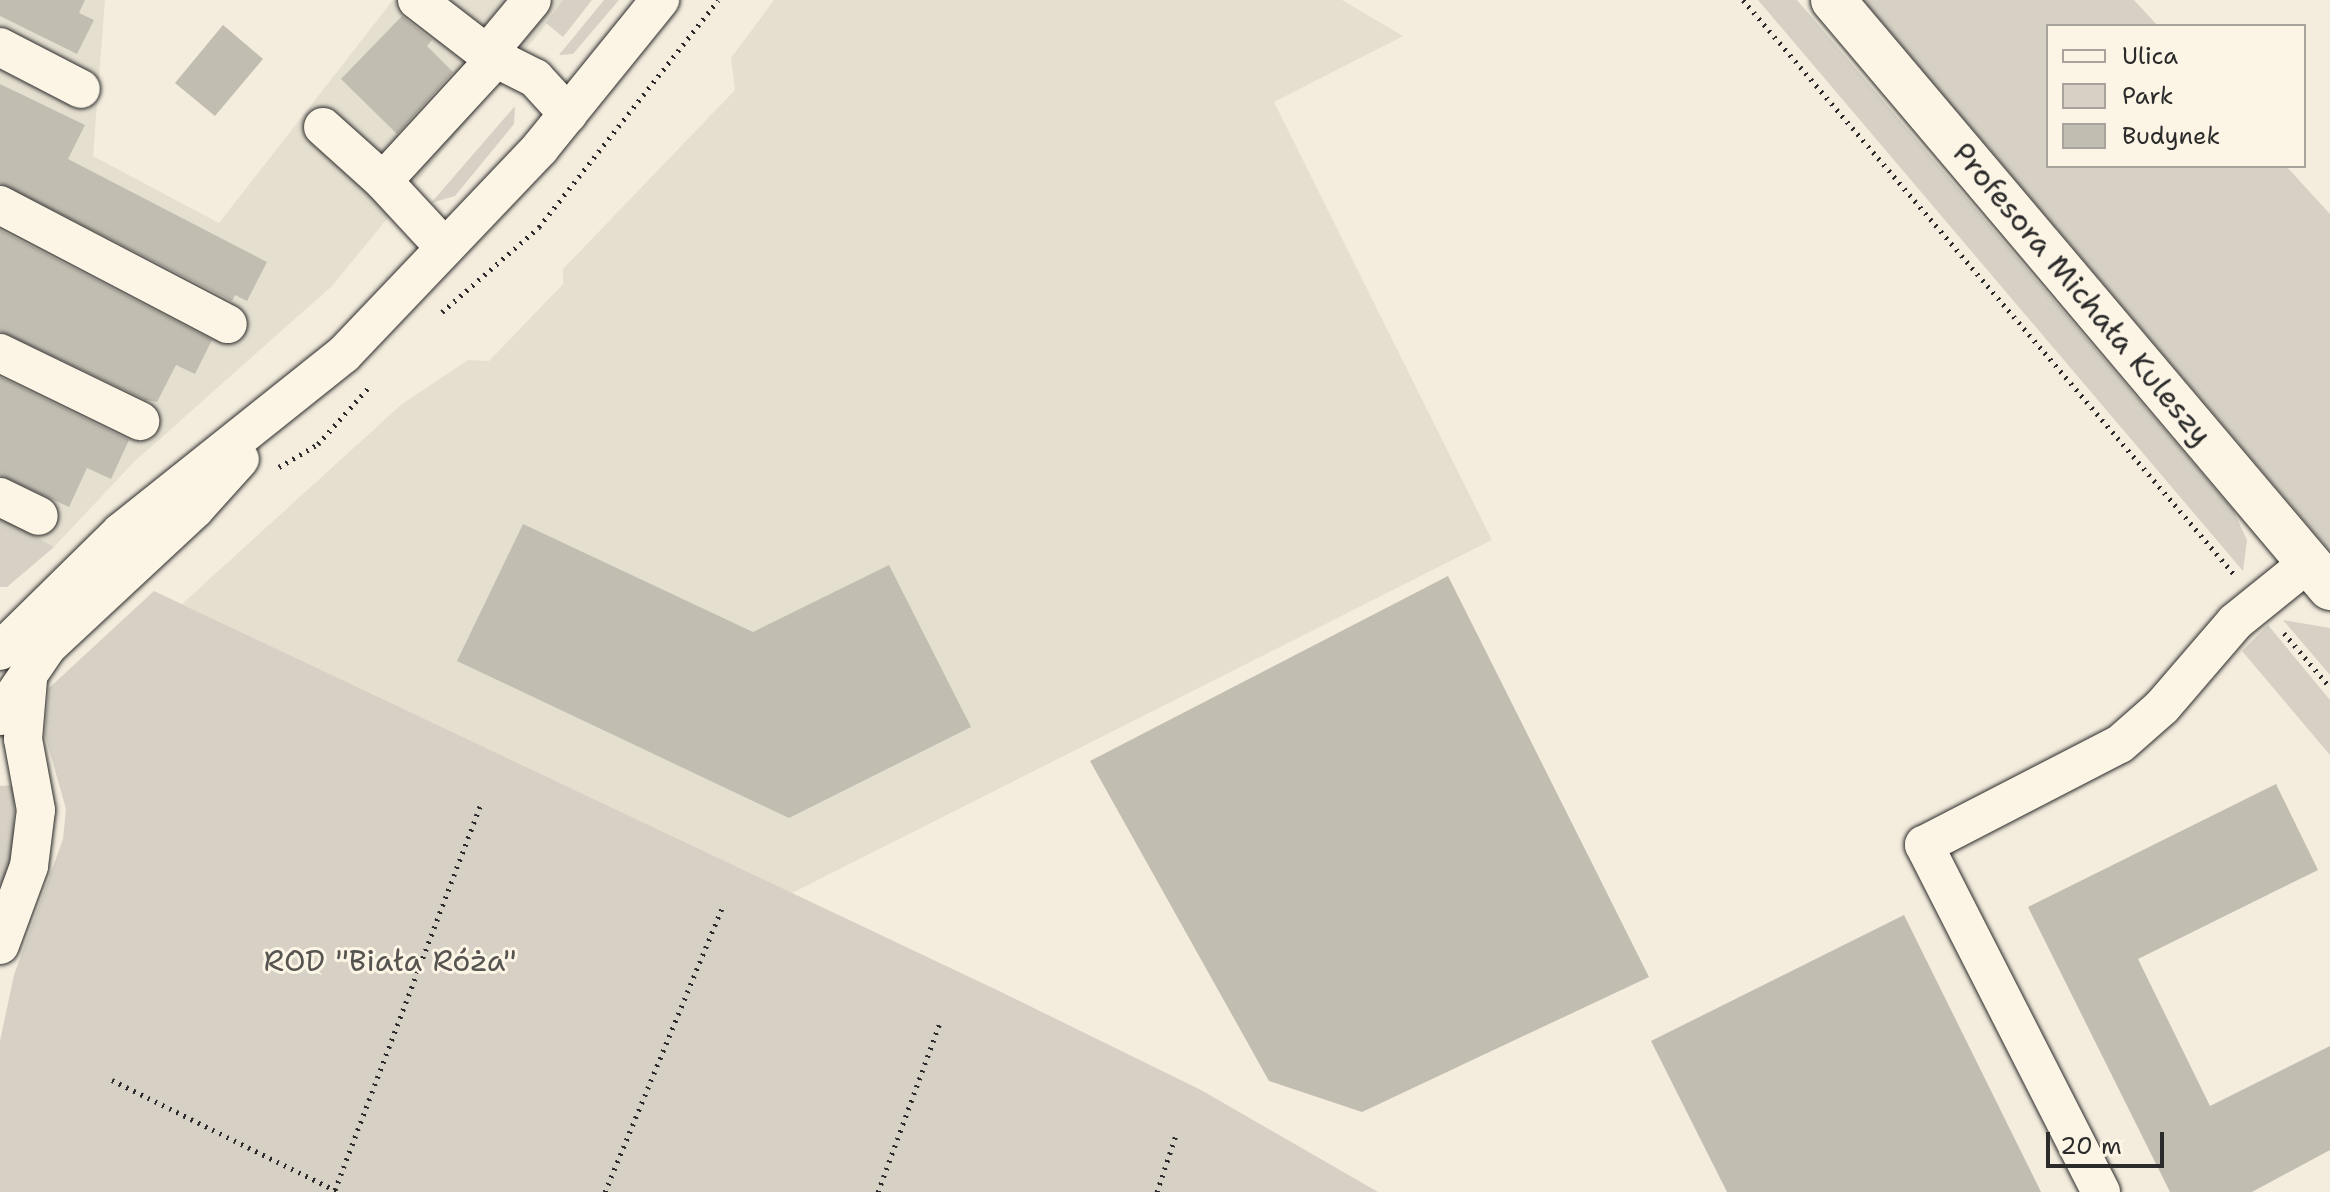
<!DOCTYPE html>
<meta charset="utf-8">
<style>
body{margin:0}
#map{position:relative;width:2330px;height:1192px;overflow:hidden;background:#f4edde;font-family:"Shantell Sans",sans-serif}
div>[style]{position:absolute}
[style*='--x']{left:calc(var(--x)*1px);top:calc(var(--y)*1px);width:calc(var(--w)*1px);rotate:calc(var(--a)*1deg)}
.built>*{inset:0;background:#e5dfd0}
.green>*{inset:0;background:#d6d1c4}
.building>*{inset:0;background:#c2bdb1}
.path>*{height:5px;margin-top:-2.5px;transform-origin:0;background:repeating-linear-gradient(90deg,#2b2b2b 0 2px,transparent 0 8px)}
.roads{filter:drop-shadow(0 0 2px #2b2b2b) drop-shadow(0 0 2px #2b2b2b)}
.minor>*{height:38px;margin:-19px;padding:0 19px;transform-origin:19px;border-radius:19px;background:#fcf5e5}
.major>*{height:44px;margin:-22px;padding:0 22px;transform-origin:22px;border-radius:22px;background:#fcf5e5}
span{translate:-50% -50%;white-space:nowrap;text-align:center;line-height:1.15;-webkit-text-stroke:6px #fcf5e5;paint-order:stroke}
.street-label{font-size:30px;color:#2b2b2b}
.park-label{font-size:30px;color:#565451}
.legend{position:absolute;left:2046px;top:24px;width:260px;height:144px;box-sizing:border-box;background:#fcf5e5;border:2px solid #a8a49b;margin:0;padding:10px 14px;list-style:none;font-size:24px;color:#2b2b2b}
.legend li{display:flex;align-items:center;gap:16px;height:40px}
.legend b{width:40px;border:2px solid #a8a49b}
.scale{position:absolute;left:2046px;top:1132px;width:118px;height:36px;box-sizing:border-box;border:4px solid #2b2b2b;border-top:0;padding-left:10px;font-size:24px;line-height:28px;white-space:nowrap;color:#2b2b2b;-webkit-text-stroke:6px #fcf5e5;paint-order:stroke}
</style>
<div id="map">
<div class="built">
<div style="clip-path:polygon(0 0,105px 0,93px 156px,219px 223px,393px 0,566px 0,332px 286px,134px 462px,54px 547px,0 516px)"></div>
<div style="clip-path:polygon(774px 0,1342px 0,1403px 36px,1274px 102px,1492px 540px,788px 895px,182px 604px,402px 404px,468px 360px,489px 361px,563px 284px,563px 269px,735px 90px,731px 58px)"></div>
</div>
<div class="green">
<div style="clip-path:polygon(563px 0,592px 0,563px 37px,546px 23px)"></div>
<div style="clip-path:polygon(604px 0,619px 0,573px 54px,559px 55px)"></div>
<div style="clip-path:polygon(1758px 0,1797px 0,2233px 510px,2247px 540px,2243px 571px)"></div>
<div style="clip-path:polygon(1863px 0,2134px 0,2158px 26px,2048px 26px,2048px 166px,2286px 166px,2330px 214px,2330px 551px)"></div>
<div style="clip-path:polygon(515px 106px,514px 124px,455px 196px,431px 203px)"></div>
<div style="clip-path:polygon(0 516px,54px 547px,7px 587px,0 587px)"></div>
<div style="clip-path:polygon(154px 591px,999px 991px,1201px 1090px,1378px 1192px,0 1192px,0 1041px,14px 975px,63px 839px,66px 809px,45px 735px,49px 688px)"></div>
<div style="clip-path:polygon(2283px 620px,2330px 628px,2330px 675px)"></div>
<div style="clip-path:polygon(2268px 625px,2330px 700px,2330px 755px,2242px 651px)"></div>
<div style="clip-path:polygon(15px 785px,13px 857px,0 891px,0 786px)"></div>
</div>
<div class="building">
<div style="clip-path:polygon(0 0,85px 0,79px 13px,94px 20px,77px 54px,0 16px)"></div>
<div style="clip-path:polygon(402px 16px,432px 40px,427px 46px,453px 72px,397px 134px,341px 79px)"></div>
<div style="clip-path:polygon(223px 25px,263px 59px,215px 116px,175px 83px)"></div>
<div style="clip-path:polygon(0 84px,85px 125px,68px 159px,267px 262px,247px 301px,235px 295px,232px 301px,0 183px)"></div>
<div style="clip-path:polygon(0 230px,212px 340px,195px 374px,176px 365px,157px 402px,146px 400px,0 331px)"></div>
<div style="clip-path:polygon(0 377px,129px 440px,111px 479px,87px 468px,69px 507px,0 475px)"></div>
<div style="clip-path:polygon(523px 524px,753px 632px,889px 565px,971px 727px,789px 818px,457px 661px)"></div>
<div style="clip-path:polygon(1448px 576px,1649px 977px,1362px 1112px,1269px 1081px,1090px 761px)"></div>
<div style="clip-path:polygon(2276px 784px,2318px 870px,2138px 959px,2210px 1106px,2330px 1046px,2330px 1150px,2252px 1192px,2170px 1192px,2028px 907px)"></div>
<div style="clip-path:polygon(1904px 915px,2041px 1192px,1727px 1192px,1651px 1041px)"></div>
</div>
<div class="path">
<div style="--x:1743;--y:0;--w:755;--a:49.46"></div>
<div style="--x:442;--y:312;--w:129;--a:-41.2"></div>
<div style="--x:539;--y:227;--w:289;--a:-51.7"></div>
<div style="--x:279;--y:467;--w:45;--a:-30.5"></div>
<div style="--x:318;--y:444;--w:76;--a:-48.2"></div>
<div style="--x:2284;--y:633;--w:71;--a:49.6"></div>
<div style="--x:112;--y:1080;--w:253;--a:26.3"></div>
<div style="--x:335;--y:1190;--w:415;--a:-69.3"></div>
<div style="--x:605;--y:1192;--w:307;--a:-67.6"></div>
<div style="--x:878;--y:1192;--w:183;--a:-69.9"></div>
<div style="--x:1157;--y:1192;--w:60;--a:-71.6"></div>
</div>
<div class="roads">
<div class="minor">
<div style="--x:417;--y:0;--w:88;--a:37.6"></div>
<div style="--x:487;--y:54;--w:54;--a:26.6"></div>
<div style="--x:535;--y:78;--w:49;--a:47.5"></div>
<div style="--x:0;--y:47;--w:91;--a:27.4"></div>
<div style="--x:487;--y:54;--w:70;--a:-50.2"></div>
<div style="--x:323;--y:127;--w:81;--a:42"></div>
<div style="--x:383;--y:181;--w:166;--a:-47.4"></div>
<div style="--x:383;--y:181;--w:91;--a:47.2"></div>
<div style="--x:0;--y:205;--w:257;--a:27.6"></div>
<div style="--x:0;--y:353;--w:156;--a:25.9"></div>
<div style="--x:0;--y:497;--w:43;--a:26"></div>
<div style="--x:0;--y:651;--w:170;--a:-44.5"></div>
<div style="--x:121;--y:532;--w:285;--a:-38.6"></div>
<div style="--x:344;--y:354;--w:284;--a:-46.4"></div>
<div style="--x:540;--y:148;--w:191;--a:-51"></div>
<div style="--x:0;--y:716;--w:83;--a:-55.7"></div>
<div style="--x:47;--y:647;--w:202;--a:-43"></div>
<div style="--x:195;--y:509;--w:67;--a:-48"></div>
<div style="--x:0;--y:945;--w:84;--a:-69.8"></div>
<div style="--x:29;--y:866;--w:56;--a:-82.9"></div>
<div style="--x:36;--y:810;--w:72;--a:-100.4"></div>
<div style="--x:23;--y:739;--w:60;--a:-85.2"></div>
<div style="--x:2101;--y:1192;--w:390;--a:-117"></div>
<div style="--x:1924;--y:845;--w:220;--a:-27.3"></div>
<div style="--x:2120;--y:744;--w:56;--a:-41.4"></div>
<div style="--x:2162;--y:707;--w:112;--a:-49.3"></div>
<div style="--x:2235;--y:622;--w:94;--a:-38.9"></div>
</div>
<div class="major">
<div style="--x:1833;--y:0;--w:770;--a:49.79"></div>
</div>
</div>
<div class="street-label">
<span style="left:2082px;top:294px;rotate:50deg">Profesora Michała Kuleszy</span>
</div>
<div class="park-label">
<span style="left:390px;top:961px">ROD "Biała Róża"</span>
</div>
<ul class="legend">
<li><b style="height:10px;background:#fcf5e5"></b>Ulica</li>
<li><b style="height:22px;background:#d6d1c4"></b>Park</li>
<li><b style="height:22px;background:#c2bdb1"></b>Budynek</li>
</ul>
<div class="scale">20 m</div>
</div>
